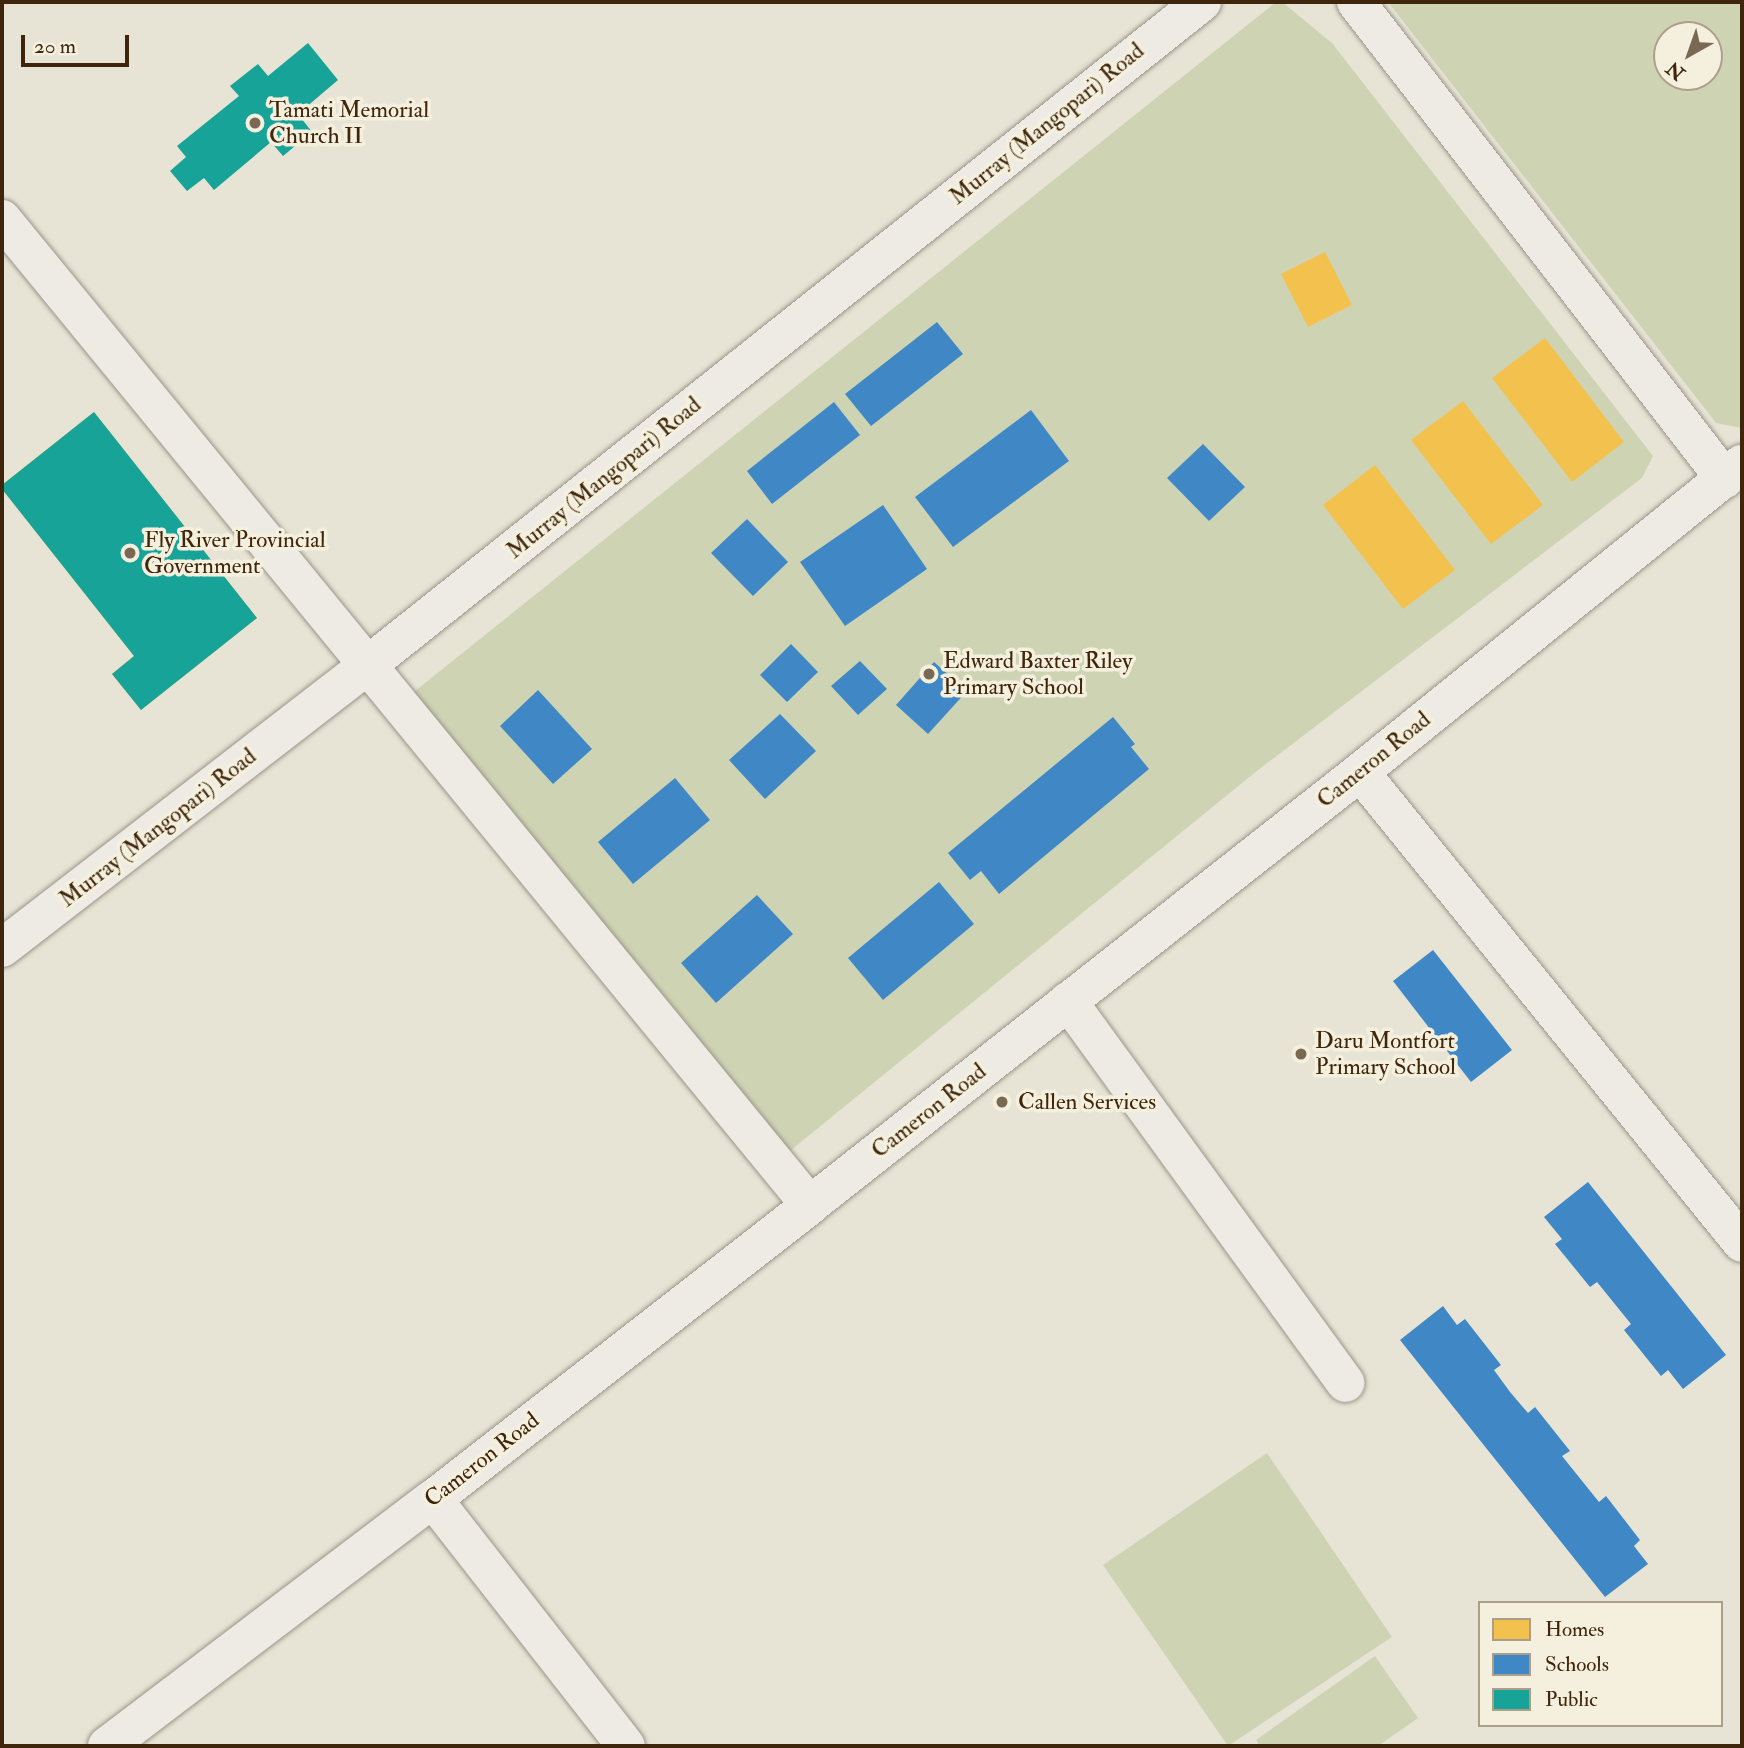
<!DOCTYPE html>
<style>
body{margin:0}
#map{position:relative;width:1744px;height:1748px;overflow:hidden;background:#e7e4d5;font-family:"IM FELL Double Pica",serif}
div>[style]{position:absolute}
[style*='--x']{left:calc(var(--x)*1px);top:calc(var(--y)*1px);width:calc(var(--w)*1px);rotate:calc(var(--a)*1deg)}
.green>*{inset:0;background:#ced4b3}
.homes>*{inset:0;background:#f2c14e}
.schools>*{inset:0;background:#3f88c5}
.public>*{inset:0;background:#17a398}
.roads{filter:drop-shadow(0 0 2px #9a9589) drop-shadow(0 0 2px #9a9589)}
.minor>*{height:38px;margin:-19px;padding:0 19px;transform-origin:19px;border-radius:19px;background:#edebe3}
.dots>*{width:19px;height:19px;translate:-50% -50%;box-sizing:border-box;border:4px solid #f5f0de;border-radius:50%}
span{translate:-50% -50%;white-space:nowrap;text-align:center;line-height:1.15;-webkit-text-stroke:7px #f5f0de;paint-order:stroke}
.poi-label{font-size:23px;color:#3e250b}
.left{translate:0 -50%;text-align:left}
.street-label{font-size:23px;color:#3e250b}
.frame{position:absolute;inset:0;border:4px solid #3e250b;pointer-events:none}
.legend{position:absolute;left:1478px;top:1601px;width:245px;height:126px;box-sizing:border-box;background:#f5f0de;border:2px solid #ac9f8a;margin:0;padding:9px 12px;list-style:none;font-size:21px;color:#3e250b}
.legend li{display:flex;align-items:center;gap:14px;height:35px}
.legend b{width:35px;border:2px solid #ac9f8a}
.north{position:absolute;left:1653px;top:21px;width:70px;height:70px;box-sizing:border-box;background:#f5f0de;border:2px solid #ac9f8a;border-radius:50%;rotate:220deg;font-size:19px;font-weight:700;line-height:28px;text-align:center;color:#3e250b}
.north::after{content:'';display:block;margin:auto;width:24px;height:32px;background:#796852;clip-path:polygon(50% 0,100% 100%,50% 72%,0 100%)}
.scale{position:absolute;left:21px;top:35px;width:108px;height:32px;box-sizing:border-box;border:4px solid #3e250b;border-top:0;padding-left:9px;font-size:21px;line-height:24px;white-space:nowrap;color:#3e250b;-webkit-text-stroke:5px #f5f0de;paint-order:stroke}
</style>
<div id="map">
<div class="green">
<div style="clip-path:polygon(1276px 2px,1282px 2px,1332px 43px,1653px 456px,1642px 478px,1258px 770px,785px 1155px,390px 711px)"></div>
<div style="clip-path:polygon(evenodd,1388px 2px,1742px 2px,1742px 428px,1716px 423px,1388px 2px,1667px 35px,1709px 35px,1709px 77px,1667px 77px,1667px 35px)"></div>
<div style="clip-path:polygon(1267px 1453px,1392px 1637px,1228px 1746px,1103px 1565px)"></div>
<div style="clip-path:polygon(1375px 1656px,1418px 1718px,1378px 1746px,1260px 1746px,1256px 1740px)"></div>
</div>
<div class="homes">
<div style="clip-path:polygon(1325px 252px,1352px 305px,1308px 327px,1281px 274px)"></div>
<div style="clip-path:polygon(1545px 338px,1624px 442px,1572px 482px,1492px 378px)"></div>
<div style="clip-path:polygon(1463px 401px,1543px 505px,1491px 544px,1411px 440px)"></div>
<div style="clip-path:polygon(evenodd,94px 412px,257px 618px,141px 710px,112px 674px,134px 656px,2px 489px,2px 485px,94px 412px,100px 505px,148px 564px,125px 583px,78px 523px,100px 505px)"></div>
<div style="clip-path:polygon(1375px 465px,1455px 570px,1403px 609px,1323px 505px)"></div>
</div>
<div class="schools">
<div style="clip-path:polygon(937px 322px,963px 354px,871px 426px,845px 394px)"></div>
<div style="clip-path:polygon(834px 402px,860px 435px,772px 504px,747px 471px)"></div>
<div style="clip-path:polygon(1031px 410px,1069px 461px,953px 547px,915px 497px)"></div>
<div style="clip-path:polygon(1203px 444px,1245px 487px,1209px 521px,1167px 478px)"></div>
<div style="clip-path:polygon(883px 505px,927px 569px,845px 626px,800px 562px)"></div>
<div style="clip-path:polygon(747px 519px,788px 562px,753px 596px,711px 553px)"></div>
<div style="clip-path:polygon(791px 644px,818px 672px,787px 702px,760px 675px)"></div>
<div style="clip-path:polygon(860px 661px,887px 689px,858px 715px,831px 686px)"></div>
<div style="clip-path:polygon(934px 662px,967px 691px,928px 734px,896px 705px)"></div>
<div style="clip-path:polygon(538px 690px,592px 749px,553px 784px,500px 726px)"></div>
<div style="clip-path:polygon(780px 714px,816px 751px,765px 799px,729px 760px)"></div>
<div style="clip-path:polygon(1113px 717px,1135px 744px,1131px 747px,1149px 769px,999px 894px,981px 871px,970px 880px,948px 853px)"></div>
<div style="clip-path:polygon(675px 778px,710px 820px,633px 884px,598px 842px)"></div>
<div style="clip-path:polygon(939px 882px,974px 924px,883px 1000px,848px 958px)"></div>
<div style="clip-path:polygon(757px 895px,793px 934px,716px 1003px,681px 963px)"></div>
<div style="clip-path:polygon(1433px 950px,1512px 1050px,1471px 1082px,1393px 981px)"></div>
<div style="clip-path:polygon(1588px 1182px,1726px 1355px,1683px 1389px,1668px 1370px,1661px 1376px,1624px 1330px,1631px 1324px,1597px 1282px,1590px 1287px,1555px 1244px,1562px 1239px,1544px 1217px)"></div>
<div style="clip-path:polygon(1443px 1306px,1457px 1325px,1465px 1319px,1501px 1365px,1494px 1370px,1510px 1392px,1528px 1413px,1535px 1407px,1570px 1451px,1562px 1456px,1599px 1502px,1606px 1496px,1640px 1540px,1634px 1546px,1648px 1564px,1605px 1597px,1400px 1340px)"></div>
</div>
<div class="public">
<div style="clip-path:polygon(308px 43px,338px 80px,298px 114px,312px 132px,283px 156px,271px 142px,214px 190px,204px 178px,187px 191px,170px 171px,186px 157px,177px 146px,239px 96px,230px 86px,258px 64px,268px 76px)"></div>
<div style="clip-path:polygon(94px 412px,257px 618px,141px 710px,112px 674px,134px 656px,2px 489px,2px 485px)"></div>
</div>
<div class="roads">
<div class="minor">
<div style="--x:1356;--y:2;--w:603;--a:52.28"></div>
<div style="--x:2;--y:219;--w:1275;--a:50.67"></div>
<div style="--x:1360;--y:772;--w:606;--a:50.96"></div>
<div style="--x:2;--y:948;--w:464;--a:-37.7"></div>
<div style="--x:369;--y:664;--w:1064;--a:-38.47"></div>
<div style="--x:1068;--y:1001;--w:472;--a:54"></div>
<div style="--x:433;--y:1499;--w:313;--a:52"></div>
<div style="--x:107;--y:1746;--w:409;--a:-37.2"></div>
<div style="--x:433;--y:1499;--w:478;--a:-37.9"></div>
<div style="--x:810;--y:1205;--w:700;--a:-38.21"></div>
<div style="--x:1360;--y:772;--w:491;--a:-38.9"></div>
</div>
</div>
<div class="dots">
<div style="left:255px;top:123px;background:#796852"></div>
<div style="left:130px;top:553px;background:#796852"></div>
<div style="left:929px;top:674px;background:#796852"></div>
<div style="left:1301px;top:1054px;background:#796852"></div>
<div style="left:1002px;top:1102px;background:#796852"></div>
</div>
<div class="poi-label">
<span class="left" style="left:269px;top:123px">Tamati Memorial<br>Church II</span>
<span class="left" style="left:144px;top:553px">Fly River Provincial<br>Government</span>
<span class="left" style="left:943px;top:674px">Edward Baxter Riley<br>Primary School</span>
<span class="left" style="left:1315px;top:1054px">Daru Montfort<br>Primary School</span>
<span class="left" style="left:1018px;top:1102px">Callen Services</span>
</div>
<div class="street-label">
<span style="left:1047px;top:124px;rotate:-39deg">Murray (Mangopari) Road</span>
<span style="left:604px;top:478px;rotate:-39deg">Murray (Mangopari) Road</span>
<span style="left:1374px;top:760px;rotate:-39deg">Cameron Road</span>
<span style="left:158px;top:828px;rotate:-38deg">Murray (Mangopari) Road</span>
<span style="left:929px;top:1111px;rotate:-38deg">Cameron Road</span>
<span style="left:482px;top:1460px;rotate:-38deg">Cameron Road</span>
</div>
<div class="frame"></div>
<ul class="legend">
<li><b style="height:19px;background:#f2c14e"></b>Homes</li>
<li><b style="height:19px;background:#3f88c5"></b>Schools</li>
<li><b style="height:19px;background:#17a398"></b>Public</li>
</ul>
<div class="north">N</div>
<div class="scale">20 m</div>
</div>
